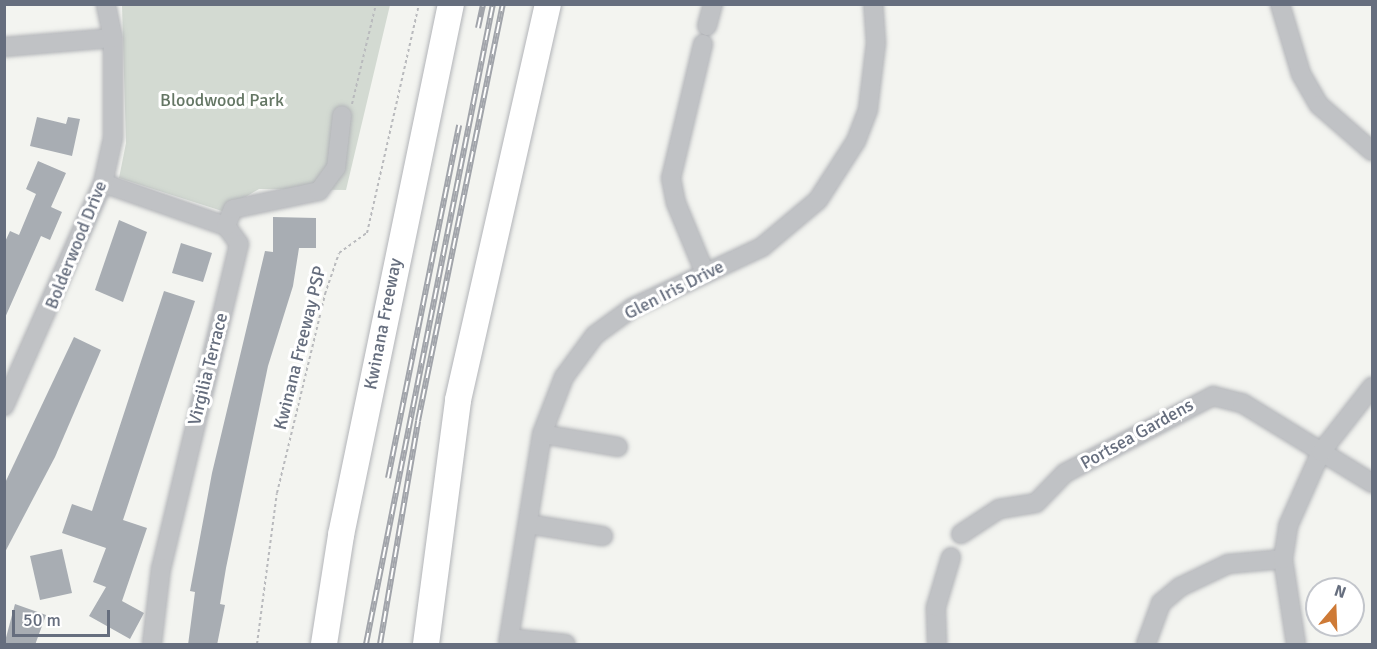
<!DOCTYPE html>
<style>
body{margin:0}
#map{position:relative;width:1377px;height:649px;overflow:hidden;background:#f3f4f0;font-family:Signika,sans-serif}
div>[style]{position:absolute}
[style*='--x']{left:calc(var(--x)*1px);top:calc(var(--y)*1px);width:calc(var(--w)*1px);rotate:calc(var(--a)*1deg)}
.green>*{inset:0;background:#d3dad2}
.building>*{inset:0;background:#a8adb3}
.path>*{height:2px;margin-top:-1px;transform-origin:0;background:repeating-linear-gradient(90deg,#b9babd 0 3px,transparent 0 6px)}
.roads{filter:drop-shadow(0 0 2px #b2b4b8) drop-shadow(0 0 2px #b2b4b8)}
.minor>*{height:18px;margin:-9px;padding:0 9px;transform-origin:9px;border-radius:9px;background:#c0c2c5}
.highway>*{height:26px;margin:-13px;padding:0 13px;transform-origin:13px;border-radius:13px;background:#fff}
.rail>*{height:6px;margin-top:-3px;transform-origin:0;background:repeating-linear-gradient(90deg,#fff 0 11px,#a1a4aa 0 22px);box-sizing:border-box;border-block:2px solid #a1a4aa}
span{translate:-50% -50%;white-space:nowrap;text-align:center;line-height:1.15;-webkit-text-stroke:6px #fff;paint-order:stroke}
.park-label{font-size:18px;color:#647664}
.street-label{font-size:18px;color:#666e7e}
.frame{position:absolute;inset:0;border:6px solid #666e7e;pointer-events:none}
.north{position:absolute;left:1305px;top:577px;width:60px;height:60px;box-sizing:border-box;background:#fff;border:2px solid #c2c5cb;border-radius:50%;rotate:19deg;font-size:16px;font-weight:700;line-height:24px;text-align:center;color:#666e7e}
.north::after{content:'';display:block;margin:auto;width:21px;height:27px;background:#ce7a36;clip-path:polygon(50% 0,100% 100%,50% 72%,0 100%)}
.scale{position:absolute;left:12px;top:610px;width:98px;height:27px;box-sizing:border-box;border:3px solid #666e7e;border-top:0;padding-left:8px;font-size:18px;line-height:21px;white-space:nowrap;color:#666e7e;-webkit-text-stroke:4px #fff;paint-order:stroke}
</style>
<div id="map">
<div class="green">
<div style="clip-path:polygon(122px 5px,390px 5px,346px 190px,259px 189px,222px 211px,119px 178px,126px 143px)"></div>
</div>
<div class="building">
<div style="clip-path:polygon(37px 117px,66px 124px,68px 117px,80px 119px,72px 156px,30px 146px)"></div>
<div style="clip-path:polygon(38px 161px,66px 173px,51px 207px,62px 212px,50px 240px,41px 236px,4px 320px,4px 244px,10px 231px,19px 235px,36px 194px,26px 189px)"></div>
<div style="clip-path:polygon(273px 217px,316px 218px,316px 248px,299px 248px,293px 286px,268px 366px,226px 568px,220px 604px,225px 605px,217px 645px,188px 645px,195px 592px,190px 591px,212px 473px,265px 251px,273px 252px)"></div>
<div style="clip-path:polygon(119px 220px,147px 232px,123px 302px,95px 290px)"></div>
<div style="clip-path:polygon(181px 243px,212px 253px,203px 282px,172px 273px)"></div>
<div style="clip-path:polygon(164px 291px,195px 301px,123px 520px,147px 528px,122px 601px,144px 613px,130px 639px,89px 616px,106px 587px,93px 582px,106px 548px,62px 533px,72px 504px,92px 511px)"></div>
<div style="clip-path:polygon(74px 337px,101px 350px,55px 457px,4px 554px,4px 485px)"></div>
<div style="clip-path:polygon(62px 549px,72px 593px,40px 600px,30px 556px)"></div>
<div style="clip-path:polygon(15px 604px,46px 615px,35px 645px,4px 645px)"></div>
</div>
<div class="path">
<div style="--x:352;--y:104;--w:103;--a:-76.5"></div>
<div style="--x:257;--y:644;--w:152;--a:-82.5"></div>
<div style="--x:277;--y:493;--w:205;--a:-76.4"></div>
<div style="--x:325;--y:294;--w:43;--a:-71.1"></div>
<div style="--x:339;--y:253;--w:34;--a:-36"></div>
<div style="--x:367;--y:233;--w:235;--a:-77.2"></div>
</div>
<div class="roads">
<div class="minor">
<div style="--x:1280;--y:4;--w:73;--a:73.3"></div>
<div style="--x:1301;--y:74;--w:36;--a:60"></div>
<div style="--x:1319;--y:105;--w:70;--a:41"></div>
<div style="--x:707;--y:26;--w:23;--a:-75"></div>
<div style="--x:703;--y:44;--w:138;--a:103.4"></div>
<div style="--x:671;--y:178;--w:25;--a:79"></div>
<div style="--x:676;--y:203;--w:76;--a:67.5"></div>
<div style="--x:4;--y:47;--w:109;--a:-4.7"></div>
<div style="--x:103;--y:183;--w:130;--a:19.3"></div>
<div style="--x:226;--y:226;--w:22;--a:54"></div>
<div style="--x:239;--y:244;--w:333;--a:103.5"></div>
<div style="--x:161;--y:568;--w:77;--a:96.8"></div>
<div style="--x:226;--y:226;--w:18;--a:-68"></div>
<div style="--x:233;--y:209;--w:88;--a:-11.8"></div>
<div style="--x:319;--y:191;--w:29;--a:-54"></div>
<div style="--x:336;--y:168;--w:53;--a:-83.5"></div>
<div style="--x:4;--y:406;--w:244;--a:-66.1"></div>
<div style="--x:103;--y:183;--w:46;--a:-77.5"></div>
<div style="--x:113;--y:138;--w:100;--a:-90"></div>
<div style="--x:113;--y:38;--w:35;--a:-102"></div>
<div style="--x:542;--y:434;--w:77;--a:9.7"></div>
<div style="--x:528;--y:524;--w:76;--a:9.1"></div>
<div style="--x:961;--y:534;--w:45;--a:-33.3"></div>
<div style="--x:999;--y:509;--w:37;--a:-9"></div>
<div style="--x:1036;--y:503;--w:42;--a:-46"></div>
<div style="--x:1065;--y:473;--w:167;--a:-27.5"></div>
<div style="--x:1213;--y:396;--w:30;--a:14"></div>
<div style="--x:1242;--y:403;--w:153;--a:31.6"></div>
<div style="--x:509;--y:638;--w:57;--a:6"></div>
<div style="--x:937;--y:643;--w:36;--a:-92"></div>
<div style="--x:936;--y:607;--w:52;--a:-73.3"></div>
<div style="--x:508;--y:644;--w:213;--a:-80.8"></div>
<div style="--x:542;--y:434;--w:61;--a:-68.9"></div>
<div style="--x:564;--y:377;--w:52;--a:-53.6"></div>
<div style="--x:595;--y:335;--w:46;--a:-36.1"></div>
<div style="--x:632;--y:308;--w:144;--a:-25.1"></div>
<div style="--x:762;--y:247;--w:73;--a:-40"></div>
<div style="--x:818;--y:200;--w:70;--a:-57.2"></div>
<div style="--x:856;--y:141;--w:34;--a:-69"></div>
<div style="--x:868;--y:109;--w:66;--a:-83.1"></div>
<div style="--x:876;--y:43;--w:39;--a:-94"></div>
<div style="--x:1146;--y:644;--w:44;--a:-69.9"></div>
<div style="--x:1161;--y:603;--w:25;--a:-40"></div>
<div style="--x:1180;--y:587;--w:53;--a:-25.6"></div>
<div style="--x:1228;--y:564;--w:55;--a:-5.2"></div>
<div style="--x:1296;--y:644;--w:86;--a:-98.7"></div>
<div style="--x:1283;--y:559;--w:33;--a:-81"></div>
<div style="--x:1288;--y:526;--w:81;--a:-66"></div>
<div style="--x:1321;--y:452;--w:83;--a:-51.9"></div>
</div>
<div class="highway">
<div style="--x:324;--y:644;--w:110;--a:-81.1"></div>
<div style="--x:341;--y:535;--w:542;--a:-78.3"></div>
<div style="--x:426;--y:644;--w:246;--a:-82.5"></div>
<div style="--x:458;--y:400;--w:406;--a:-77.2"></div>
</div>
</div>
<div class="rail">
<div style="--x:478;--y:28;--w:25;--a:-78"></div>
<div style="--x:388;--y:478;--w:360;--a:-78.6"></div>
<div style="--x:366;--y:644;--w:652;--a:-78.78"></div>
<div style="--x:380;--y:644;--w:226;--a:-80.3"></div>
<div style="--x:418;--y:421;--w:426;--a:-78.5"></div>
</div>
<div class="park-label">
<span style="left:222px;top:100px">Bloodwood Park</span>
</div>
<div class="street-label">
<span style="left:76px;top:245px;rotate:-68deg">Bolderwood Drive</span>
<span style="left:674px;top:290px;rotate:-27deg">Glen Iris Drive</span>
<span style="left:383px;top:324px;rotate:-79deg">Kwinana Freeway</span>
<span style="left:300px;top:348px;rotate:-76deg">Kwinana Freeway PSP</span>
<span style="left:208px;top:369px;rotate:-76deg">Virgilia Terrace</span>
<span style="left:1137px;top:434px;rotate:-29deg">Portsea Gardens</span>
</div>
<div class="frame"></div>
<div class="north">N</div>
<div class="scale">50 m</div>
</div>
